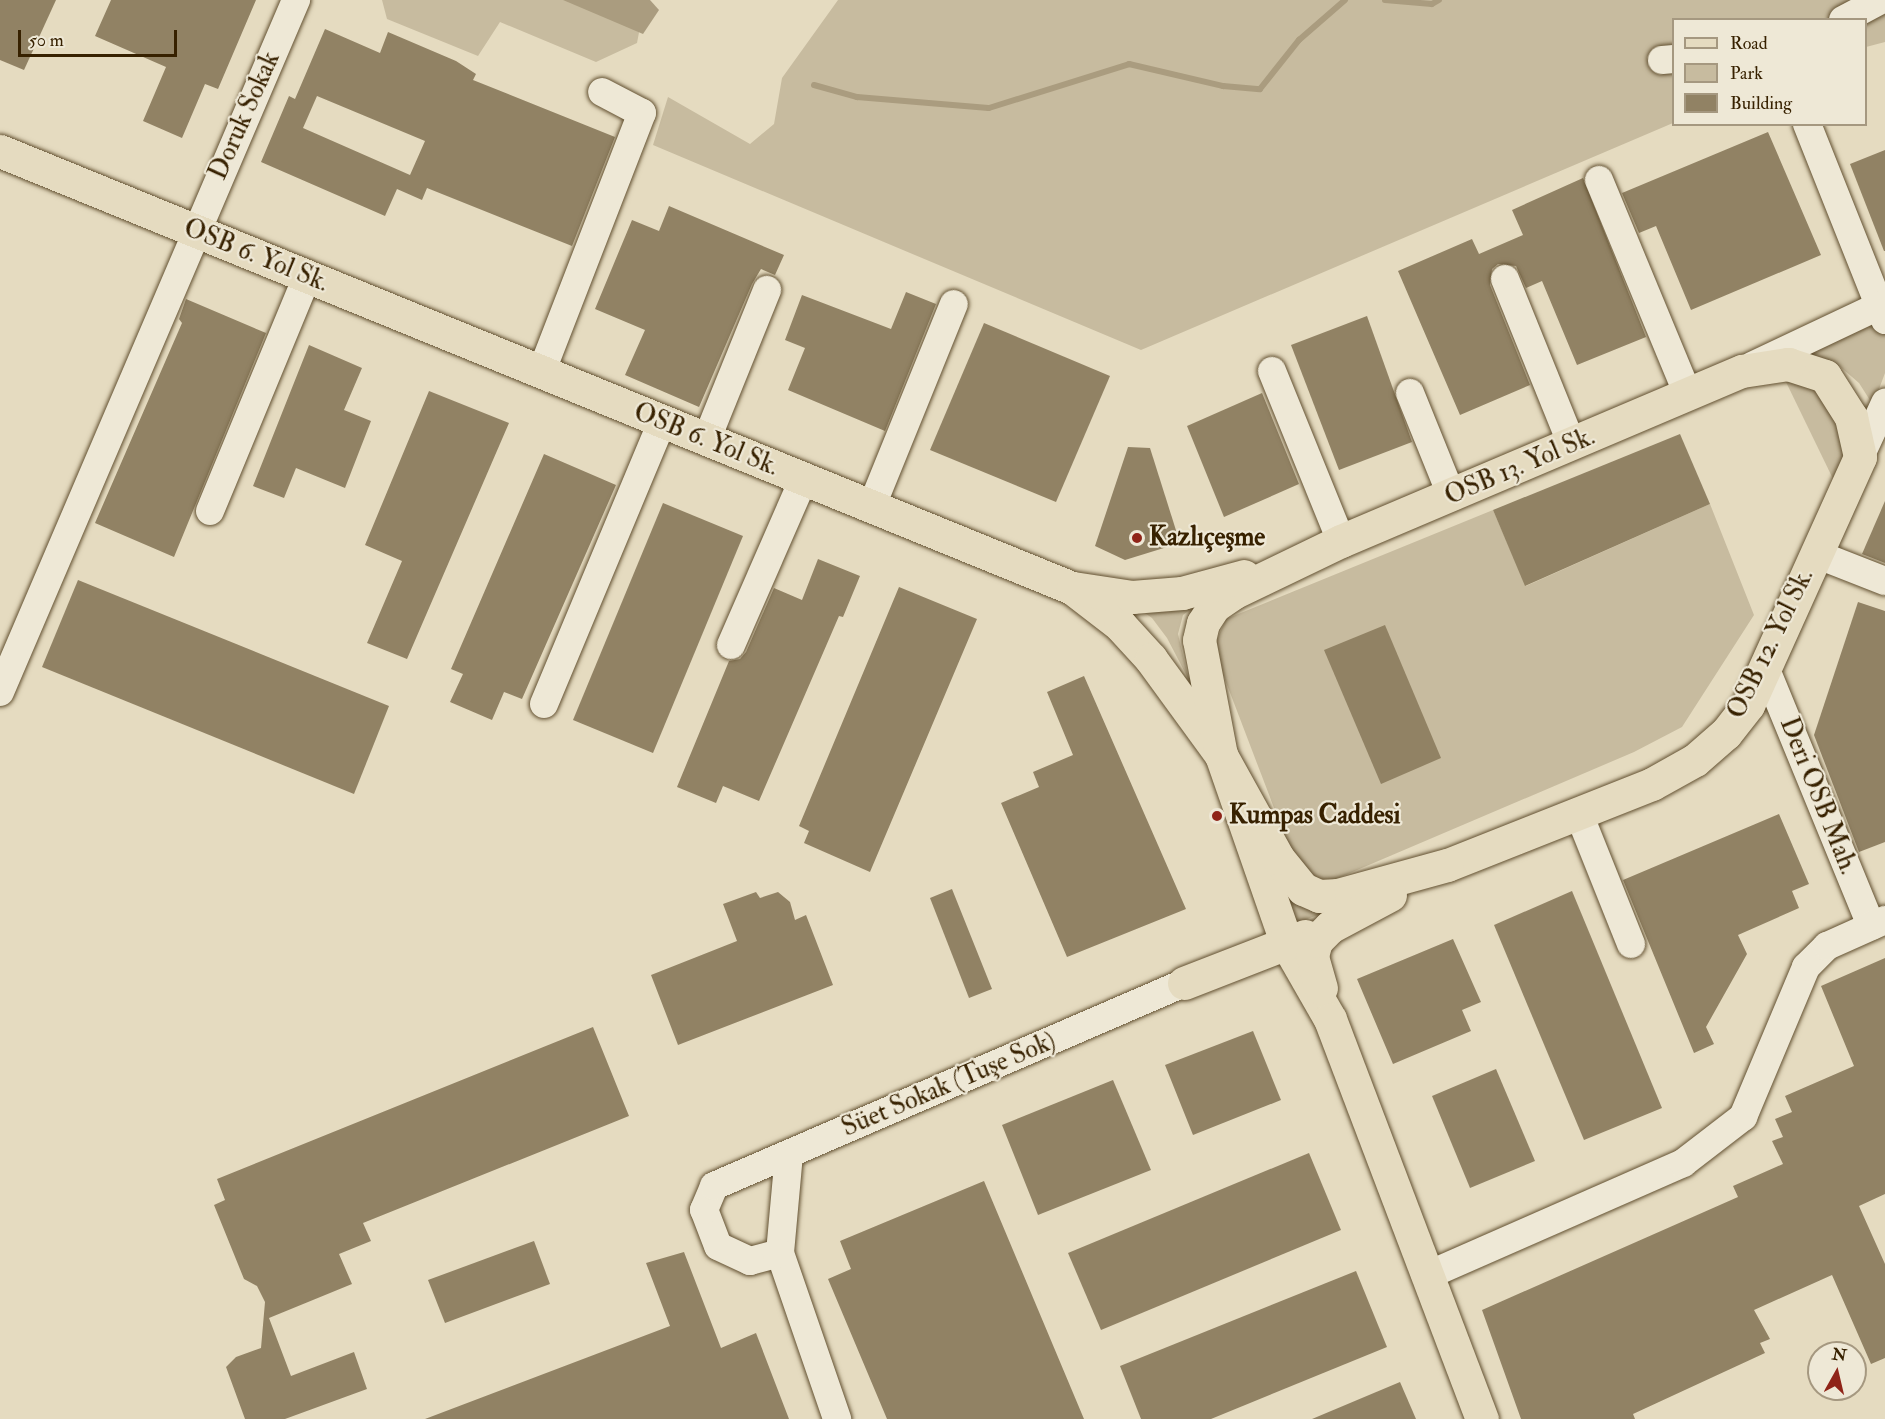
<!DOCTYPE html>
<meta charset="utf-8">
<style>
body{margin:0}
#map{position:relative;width:1885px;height:1419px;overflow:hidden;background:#e5dbc0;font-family:"IM FELL Double Pica",serif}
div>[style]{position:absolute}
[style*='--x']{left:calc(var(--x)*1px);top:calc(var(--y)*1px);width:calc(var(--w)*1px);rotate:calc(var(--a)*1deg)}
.green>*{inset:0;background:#c7bb9f}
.water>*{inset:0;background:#aa9c7f}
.stream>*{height:6px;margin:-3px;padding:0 3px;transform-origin:3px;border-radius:3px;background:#aa9c7f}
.building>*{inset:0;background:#918264}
.roads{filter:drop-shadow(0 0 2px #625030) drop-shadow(0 0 2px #625030)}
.minor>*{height:28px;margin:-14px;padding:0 14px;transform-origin:14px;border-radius:14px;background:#eee8d6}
.major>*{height:33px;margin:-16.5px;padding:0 16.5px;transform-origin:16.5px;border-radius:16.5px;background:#e5dbc0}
.dots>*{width:16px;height:16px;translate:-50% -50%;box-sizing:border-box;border:3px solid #eee8d6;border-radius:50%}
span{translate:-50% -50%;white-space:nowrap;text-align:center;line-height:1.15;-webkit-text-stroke:4.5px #eee8d6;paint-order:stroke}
.street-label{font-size:26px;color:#372100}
.poi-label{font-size:26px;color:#372100;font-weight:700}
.left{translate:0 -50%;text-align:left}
.legend{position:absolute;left:1672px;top:18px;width:195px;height:108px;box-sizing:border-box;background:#eee8d6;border:2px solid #a59880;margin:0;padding:8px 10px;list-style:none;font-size:18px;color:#372100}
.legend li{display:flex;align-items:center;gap:12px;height:30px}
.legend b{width:30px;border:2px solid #a59880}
.north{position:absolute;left:1807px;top:1341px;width:60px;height:60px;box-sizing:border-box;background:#eee8d6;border:2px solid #a59880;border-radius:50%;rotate:8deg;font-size:16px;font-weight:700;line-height:24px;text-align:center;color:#372100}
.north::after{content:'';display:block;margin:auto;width:21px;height:27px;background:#8f2418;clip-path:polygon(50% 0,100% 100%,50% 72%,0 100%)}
.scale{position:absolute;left:18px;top:30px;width:159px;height:27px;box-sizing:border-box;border:3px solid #372100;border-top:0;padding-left:8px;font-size:18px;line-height:21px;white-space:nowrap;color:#372100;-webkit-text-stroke:4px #eee8d6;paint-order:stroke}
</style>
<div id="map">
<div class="green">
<div style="clip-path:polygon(382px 0,586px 0,641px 22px,637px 43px,596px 62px,500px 22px,478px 56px,387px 19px)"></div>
<div style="clip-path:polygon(838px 0,1885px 0,1885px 42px,1866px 47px,1866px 20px,1674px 20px,1673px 123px,1141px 350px,653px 145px,668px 97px,750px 144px,774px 124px,782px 78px)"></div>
<div style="clip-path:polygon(1875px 321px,1885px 330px,1885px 373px,1873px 405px,1859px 383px,1837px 364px,1801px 351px)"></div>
<div style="clip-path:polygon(1786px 382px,1806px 382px,1829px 395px,1848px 448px,1835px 483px)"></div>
<div style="clip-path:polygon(1710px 504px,1754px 615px,1682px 727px,1634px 752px,1329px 882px,1300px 876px,1213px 648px,1226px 619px,1493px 510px,1526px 586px)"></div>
<div style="clip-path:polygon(1206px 597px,1183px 615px,1178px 634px,1189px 680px,1167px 638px,1152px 618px,1128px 601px)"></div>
<div style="clip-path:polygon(1263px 855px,1338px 907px,1292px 925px)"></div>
</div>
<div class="water">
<div style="clip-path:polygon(563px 0,650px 0,659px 10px,643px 34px)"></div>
</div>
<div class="stream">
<div style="--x:1385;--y:0;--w:47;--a:4.9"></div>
<div style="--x:1432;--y:4;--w:8;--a:-30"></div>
<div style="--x:814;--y:85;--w:45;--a:15.6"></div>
<div style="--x:857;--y:97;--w:132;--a:4.8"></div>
<div style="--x:989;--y:108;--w:147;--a:-17.4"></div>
<div style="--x:1129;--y:64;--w:97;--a:13.2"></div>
<div style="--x:1223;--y:86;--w:37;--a:5"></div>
<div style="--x:1260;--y:89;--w:63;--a:-51.5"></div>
<div style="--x:1299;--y:40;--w:61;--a:-41"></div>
</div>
<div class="building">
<div style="clip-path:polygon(0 0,56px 0,24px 70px,0 60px)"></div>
<div style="clip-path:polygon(111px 0,256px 0,218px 89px,205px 84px,182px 138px,143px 121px,166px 67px,95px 36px)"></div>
<div style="clip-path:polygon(evenodd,325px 29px,380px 53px,388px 32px,456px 61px,476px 74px,473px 80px,615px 137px,572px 246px,427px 188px,422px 200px,397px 189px,385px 216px,261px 162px,289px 96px,295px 99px,325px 29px,317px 96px,425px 141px,410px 175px,303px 128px,317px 96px)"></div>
<div style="clip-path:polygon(1768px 132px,1821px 255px,1691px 310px,1656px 226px,1639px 233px,1622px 193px)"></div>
<div style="clip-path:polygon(1885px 150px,1885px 251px,1884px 251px,1850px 164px)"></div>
<div style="clip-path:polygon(1583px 178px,1646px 337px,1577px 365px,1542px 281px,1526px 288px,1516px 266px,1498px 264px,1492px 269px,1490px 285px,1530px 385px,1460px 415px,1398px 271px,1472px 239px,1479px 254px,1523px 235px,1512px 210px)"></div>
<div style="clip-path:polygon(669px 206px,784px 255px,775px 275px,761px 269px,752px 284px,699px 407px,625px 375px,645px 330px,595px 309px,632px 220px,659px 231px)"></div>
<div style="clip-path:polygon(906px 292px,936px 304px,885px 431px,788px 390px,805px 348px,785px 340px,802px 295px,891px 329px)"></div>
<div style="clip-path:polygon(186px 299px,266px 333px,174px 557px,95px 523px,182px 323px,179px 319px)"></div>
<div style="clip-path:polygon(1367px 316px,1412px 442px,1339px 470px,1291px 345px)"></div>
<div style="clip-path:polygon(984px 323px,1110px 376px,1056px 502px,930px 450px)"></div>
<div style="clip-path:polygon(309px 345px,362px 368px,344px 410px,371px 421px,345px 488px,296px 468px,284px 498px,253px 486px)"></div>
<div style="clip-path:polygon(429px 391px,509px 423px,407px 659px,367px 643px,402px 561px,365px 545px)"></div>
<div style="clip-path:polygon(1262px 393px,1299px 484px,1224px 517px,1187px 426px)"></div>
<div style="clip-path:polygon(1680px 434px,1710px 504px,1525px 586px,1493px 510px)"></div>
<div style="clip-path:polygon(1128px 447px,1150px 448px,1180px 543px,1125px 560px,1095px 546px)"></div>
<div style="clip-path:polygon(544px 454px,616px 485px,522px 699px,504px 692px,492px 720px,450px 702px,463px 674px,451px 669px)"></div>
<div style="clip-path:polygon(1885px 501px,1885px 563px,1862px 554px)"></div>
<div style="clip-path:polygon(663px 503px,743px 536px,653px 753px,573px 720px)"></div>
<div style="clip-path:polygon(818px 559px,860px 576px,843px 617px,839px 616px,759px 801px,723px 786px,716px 803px,677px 787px,729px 661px,740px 659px,746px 652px,774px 588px,802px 600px)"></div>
<div style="clip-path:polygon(78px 580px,389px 706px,354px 794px,42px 667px)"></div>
<div style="clip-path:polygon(899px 587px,977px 619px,870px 872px,804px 843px,809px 831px,799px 826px)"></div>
<div style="clip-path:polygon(1858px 602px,1885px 611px,1885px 842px,1859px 852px,1814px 735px)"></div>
<div style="clip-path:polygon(1385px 625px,1441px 758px,1381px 784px,1324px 650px)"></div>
<div style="clip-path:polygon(1084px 676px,1186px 909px,1067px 957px,1001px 803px,1039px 787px,1033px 772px,1073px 755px,1047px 692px)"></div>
<div style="clip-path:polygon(1779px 814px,1809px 884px,1792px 891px,1799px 908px,1738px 935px,1747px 954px,1706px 1027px,1714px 1044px,1694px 1053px,1623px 880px)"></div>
<div style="clip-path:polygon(952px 889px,992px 989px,969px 998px,930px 898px)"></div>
<div style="clip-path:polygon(1572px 891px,1662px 1108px,1584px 1140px,1494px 925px)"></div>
<div style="clip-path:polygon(756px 892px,760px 898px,778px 892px,790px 902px,795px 920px,806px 915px,833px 985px,678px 1045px,651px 975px,737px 941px,723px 904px)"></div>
<div style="clip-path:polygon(1453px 939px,1481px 1002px,1462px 1010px,1471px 1031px,1393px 1064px,1357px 979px)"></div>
<div style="clip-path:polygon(1885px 958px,1885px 1194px,1859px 1206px,1885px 1264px,1885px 1358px,1871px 1364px,1832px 1275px,1754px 1310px,1770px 1339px,1760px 1343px,1765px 1353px,1633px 1414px,1635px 1419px,1521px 1419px,1482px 1310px,1738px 1197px,1733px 1186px,1783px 1164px,1772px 1141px,1783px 1137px,1775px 1119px,1792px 1112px,1785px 1096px,1854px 1066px,1821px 986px)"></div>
<div style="clip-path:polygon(593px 1027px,629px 1116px,363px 1223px,371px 1241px,339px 1254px,352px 1284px,269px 1318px,291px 1376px,354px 1352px,367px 1389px,285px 1419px,245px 1419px,226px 1367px,236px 1357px,261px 1348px,265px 1302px,257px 1286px,244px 1279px,214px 1205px,225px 1200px,217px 1179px)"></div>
<div style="clip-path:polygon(1253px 1031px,1281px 1100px,1193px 1135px,1165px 1065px)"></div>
<div style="clip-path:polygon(1496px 1069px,1535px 1161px,1470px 1188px,1432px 1096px)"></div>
<div style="clip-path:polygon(1113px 1080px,1151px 1170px,1038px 1215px,1002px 1125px)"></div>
<div style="clip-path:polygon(1309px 1153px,1341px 1230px,1101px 1330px,1068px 1253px)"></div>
<div style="clip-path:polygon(984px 1181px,1084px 1419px,887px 1419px,828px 1279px,851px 1269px,840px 1241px)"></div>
<div style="clip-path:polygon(534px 1241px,550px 1284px,445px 1323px,428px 1280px)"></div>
<div style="clip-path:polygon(684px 1252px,721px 1348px,756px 1333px,789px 1419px,425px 1419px,670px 1326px,646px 1263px)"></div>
<div style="clip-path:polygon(1356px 1271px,1387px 1347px,1211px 1419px,1141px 1419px,1120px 1366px)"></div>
<div style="clip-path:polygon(1400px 1382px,1416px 1419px,1312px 1419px)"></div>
</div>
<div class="roads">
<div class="minor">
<div style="--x:1843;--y:20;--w:43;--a:-27.8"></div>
<div style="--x:1662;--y:60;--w:12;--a:-5"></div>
<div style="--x:1807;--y:124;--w:211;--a:68.3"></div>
<div style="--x:1599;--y:180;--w:233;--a:67.5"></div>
<div style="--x:1505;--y:279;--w:179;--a:68"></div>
<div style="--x:1752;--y:366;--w:147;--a:-25.3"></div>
<div style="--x:1272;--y:371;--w:183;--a:67.9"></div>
<div style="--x:541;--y:373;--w:279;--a:-68.8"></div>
<div style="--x:642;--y:113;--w:45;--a:-152.3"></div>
<div style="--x:1410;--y:393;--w:112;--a:68"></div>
<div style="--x:706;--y:441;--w:163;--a:-68"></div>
<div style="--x:1860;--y:457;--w:60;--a:-65.2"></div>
<div style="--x:871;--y:508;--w:220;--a:-67.9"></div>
<div style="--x:210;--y:511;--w:253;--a:-67.5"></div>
<div style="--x:1816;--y:554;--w:74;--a:21.4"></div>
<div style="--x:731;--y:645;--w:180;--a:-66.4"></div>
<div style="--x:1765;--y:667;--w:280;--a:67.7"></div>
<div style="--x:0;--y:692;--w:753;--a:-66.84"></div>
<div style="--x:544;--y:704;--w:306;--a:-67.3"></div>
<div style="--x:1579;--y:814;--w:140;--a:68.2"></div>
<div style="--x:789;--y:1154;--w:99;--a:95.2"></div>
<div style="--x:780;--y:1253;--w:176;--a:71"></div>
<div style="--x:780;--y:1253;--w:31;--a:165"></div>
<div style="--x:750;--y:1261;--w:35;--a:-155"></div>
<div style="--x:718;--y:1246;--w:39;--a:-111"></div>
<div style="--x:704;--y:1210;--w:26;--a:-67"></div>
<div style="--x:714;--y:1186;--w:512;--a:-23.36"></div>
<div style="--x:1426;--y:1276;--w:281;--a:-23.7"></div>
<div style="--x:1683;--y:1163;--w:76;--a:-37.5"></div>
<div style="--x:1743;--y:1117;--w:163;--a:-67.2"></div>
<div style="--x:1806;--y:967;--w:30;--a:-45"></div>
<div style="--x:1827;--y:946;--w:64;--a:-24.1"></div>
</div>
<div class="major">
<div style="--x:0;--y:151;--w:1158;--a:22.18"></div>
<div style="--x:1072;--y:588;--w:61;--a:37.6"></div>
<div style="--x:1120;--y:625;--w:46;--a:47.6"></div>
<div style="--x:1151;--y:659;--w:119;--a:53.9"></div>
<div style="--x:1221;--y:755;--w:200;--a:70.8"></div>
<div style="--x:1287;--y:944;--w:86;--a:60.2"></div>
<div style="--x:1330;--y:1019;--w:428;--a:69.2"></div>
<div style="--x:1788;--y:364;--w:39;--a:18"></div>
<div style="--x:1825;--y:376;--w:49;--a:57.6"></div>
<div style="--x:1851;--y:417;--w:41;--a:77.3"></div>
<div style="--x:1860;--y:457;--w:272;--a:114.3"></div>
<div style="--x:1748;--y:705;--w:36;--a:128"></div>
<div style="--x:1726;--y:733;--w:41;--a:138.9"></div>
<div style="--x:1695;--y:760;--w:49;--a:150.8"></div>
<div style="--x:1652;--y:784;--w:220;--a:158.4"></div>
<div style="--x:1447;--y:865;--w:113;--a:164.6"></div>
<div style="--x:1338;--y:895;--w:19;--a:177"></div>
<div style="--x:1319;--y:896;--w:17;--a:-156"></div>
<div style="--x:1303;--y:889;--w:40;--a:-129"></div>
<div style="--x:1278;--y:858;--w:118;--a:-119"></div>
<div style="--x:1221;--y:755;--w:117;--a:-100.8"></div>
<div style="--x:1199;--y:640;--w:17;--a:-77"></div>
<div style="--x:1203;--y:623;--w:20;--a:-57"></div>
<div style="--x:1214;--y:606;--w:23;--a:-34"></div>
<div style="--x:1233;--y:593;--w:120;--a:-25.7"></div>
<div style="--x:1341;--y:541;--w:436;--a:-23"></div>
<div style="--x:1742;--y:371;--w:47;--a:-8.7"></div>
<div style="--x:1073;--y:588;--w:60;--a:8.7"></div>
<div style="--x:1132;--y:597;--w:50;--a:-4.6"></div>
<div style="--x:1182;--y:593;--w:64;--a:-15.3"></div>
<div style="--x:1184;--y:983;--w:130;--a:-21.2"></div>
<div style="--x:1321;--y:988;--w:33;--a:-106"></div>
<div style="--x:1312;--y:956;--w:16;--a:-75"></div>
<div style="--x:1316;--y:941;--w:20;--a:-45"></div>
<div style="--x:1330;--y:927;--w:68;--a:-28.1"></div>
</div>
</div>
<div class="dots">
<div style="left:1137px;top:538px;background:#8f2418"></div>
<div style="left:1217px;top:816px;background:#8f2418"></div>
</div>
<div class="street-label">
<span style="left:245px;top:116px;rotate:-66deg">Doruk Sokak</span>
<span style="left:256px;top:256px;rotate:22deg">OSB 6. Yol Sk.</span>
<span style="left:706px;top:440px;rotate:22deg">OSB 6. Yol Sk.</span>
<span style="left:1520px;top:467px;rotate:-23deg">OSB 13. Yol Sk.</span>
<span style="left:1771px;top:644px;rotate:-64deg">OSB 12. Yol Sk.</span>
<span style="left:1818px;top:796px;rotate:68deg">Deri OSB Mah.</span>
<span style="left:949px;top:1085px;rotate:-23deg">Süet Sokak (Tuşe Sok)</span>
</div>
<div class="poi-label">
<span class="left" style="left:1149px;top:538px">Kazlıçeşme</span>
<span class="left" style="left:1229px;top:816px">Kumpas Caddesi</span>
</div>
<ul class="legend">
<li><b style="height:8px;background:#e5dbc0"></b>Road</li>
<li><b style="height:16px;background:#c7bb9f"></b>Park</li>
<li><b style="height:16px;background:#918264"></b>Building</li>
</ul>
<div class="north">N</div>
<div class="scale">50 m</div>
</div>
